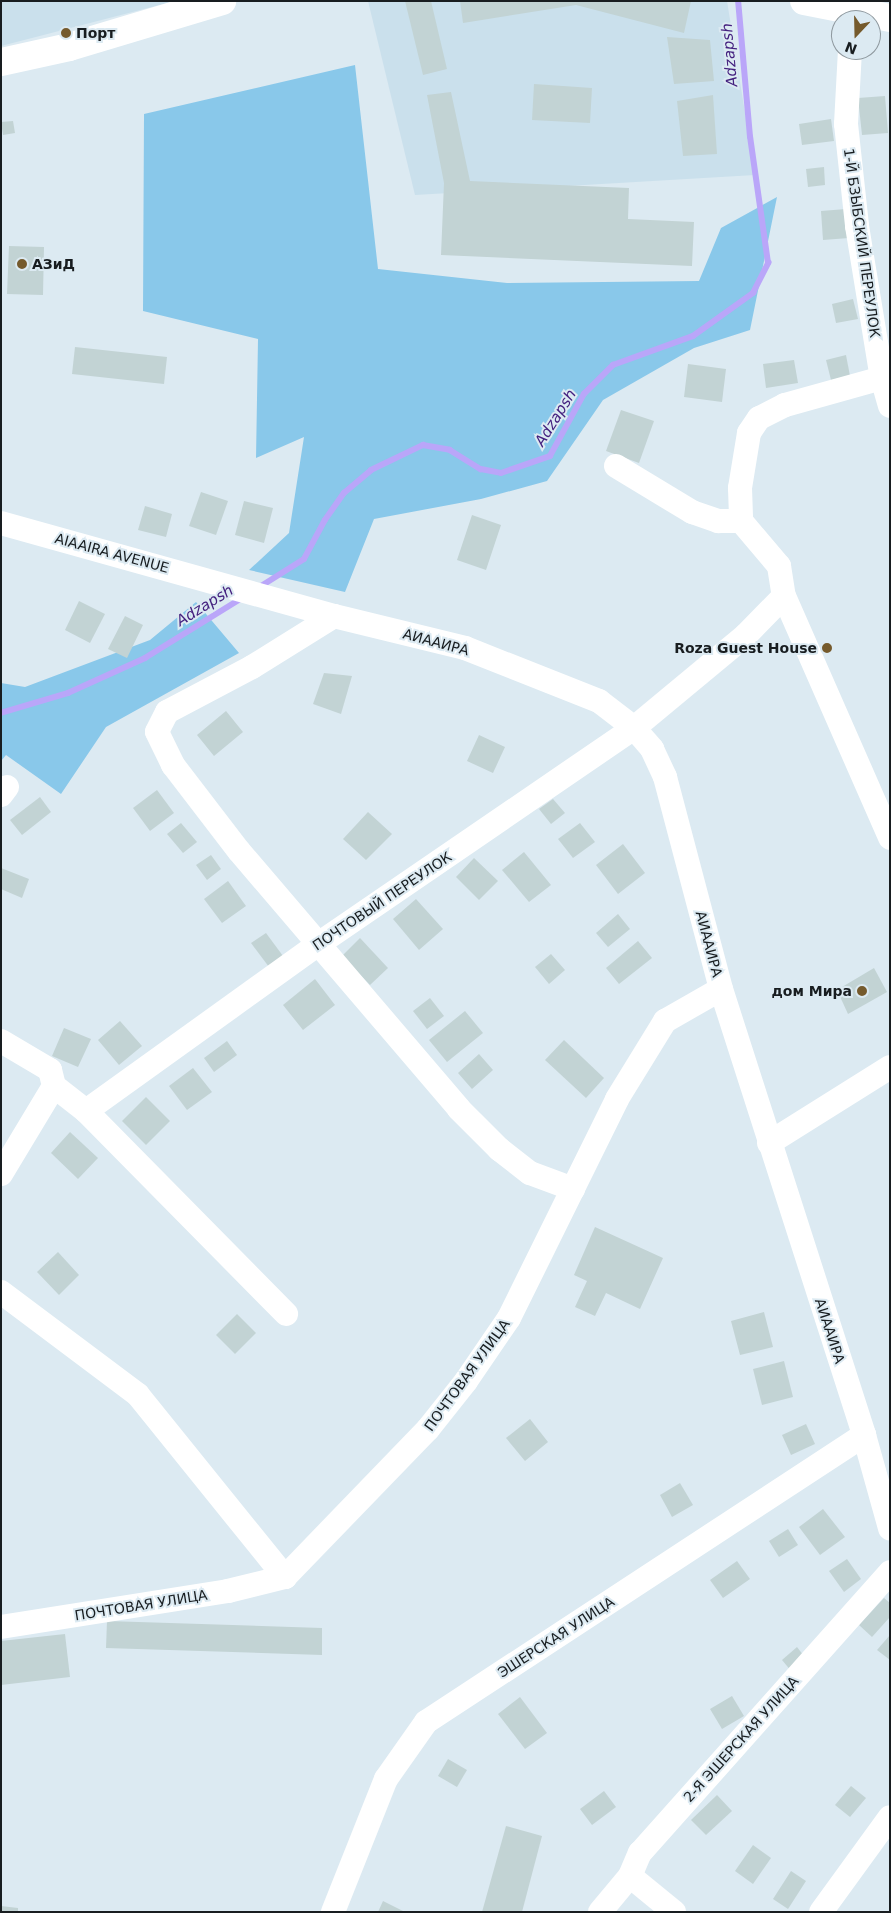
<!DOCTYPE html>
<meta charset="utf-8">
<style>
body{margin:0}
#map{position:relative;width:891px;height:1913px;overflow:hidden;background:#dceaf2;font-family:"DejaVu Sans",sans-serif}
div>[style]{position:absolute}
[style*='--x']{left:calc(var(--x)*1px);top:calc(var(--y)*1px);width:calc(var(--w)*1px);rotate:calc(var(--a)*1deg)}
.built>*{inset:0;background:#cae0ec}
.green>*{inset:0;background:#89c8ea}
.stream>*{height:5.5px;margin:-2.75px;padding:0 2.75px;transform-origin:2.75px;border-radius:2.75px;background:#baa6f9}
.building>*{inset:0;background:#c2d3d4}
.minor>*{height:24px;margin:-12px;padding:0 12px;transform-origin:12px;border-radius:12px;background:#fff}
.major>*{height:28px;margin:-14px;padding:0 14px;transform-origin:14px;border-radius:14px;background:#fff}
.dots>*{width:14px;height:14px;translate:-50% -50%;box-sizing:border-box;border:2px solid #dceaf2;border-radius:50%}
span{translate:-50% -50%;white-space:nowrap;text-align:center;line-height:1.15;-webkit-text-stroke:4px #dceaf2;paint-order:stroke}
.poi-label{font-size:14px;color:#181d20;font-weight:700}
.left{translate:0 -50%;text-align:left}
.right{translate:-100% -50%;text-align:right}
.street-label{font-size:14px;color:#181d20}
.water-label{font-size:15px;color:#44217f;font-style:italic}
.frame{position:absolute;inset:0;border:2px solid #181d20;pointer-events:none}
.north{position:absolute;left:831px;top:10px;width:50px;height:50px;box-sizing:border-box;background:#dceaf2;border:1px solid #8e989e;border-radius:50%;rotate:201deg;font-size:14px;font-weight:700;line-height:20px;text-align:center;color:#181d20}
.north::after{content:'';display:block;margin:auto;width:18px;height:22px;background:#755a2c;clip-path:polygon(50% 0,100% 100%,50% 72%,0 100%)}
</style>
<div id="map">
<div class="built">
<div style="clip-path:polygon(1px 1px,175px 1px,1px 46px)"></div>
<div style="clip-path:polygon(368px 1px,727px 1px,755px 175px,415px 195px)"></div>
</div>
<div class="green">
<div style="clip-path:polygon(355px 65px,378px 269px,507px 283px,699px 281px,721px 228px,777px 197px,750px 330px,694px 348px,603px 400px,547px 481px,481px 499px,374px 519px,345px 592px,249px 570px,289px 533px,304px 437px,256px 458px,258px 339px,143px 311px,144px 114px)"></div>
<div style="clip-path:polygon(196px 602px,239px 653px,106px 727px,61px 794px,6px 755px,1px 761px,1px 683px,25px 687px,150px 640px)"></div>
</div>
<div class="stream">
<div style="--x:258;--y:588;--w:54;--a:-32.2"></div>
<div style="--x:304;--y:559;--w:44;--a:-61.7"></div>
<div style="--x:325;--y:520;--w:33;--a:-55"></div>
<div style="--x:344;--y:493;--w:35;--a:-40"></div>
<div style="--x:371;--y:470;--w:58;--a:-25.7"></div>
<div style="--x:423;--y:445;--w:27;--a:10"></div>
<div style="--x:450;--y:450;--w:36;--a:32"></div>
<div style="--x:481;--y:469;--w:20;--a:11"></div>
<div style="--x:501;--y:473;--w:52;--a:-19.1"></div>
<div style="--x:550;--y:456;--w:71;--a:-61.3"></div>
<div style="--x:584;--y:394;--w:41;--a:-45"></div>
<div style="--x:613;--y:365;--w:85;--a:-19.9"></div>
<div style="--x:693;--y:336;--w:74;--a:-35.6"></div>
<div style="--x:753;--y:293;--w:34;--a:-63"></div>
<div style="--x:768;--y:263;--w:127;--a:-98.1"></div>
<div style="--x:750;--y:137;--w:137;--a:-95"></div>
<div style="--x:1;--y:713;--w:70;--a:-16.6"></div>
<div style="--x:68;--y:693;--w:85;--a:-24.4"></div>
<div style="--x:145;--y:658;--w:114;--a:-31.7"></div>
</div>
<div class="building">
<div style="clip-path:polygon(405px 1px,431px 1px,447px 69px,423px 75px)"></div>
<div style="clip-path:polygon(460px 1px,691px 1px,684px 33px,576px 5px,463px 23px)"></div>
<div style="clip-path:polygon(667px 37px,710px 40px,714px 81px,674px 84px)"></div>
<div style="clip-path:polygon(534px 84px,592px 88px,590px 123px,532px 120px)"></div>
<div style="clip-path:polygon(451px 92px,470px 181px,629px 188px,628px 219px,694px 222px,692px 266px,441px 255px,444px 183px,427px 95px)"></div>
<div style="clip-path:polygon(713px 95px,717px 154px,683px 156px,677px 101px)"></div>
<div style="clip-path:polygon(885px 96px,888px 133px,862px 135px,858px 98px)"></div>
<div style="clip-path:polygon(831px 119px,834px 141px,802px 145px,799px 124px)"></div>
<div style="clip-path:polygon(13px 121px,15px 133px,3px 135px,1px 122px)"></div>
<div style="clip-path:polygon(824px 167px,825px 185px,808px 187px,806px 169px)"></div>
<div style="clip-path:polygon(846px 209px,849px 238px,823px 240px,821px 211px)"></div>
<div style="clip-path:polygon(9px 246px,44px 247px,43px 295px,7px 294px)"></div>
<div style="clip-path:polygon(853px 299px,858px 319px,836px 323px,832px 304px)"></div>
<div style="clip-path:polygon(75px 347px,167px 357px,164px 384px,72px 374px)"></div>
<div style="clip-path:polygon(846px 355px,850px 376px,831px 380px,826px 360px)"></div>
<div style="clip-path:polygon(794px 360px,798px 383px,766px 388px,763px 364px)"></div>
<div style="clip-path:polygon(688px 364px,726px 369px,722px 402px,684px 397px)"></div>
<div style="clip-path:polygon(621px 410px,654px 421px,639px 463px,606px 451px)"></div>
<div style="clip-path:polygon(201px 492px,228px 501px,216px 535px,189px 526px)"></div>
<div style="clip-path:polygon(244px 501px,273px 508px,264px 543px,235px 535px)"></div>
<div style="clip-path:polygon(145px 506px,172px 514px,166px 537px,138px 530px)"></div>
<div style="clip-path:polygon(472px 515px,501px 525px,486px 570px,457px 560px)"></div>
<div style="clip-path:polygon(79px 601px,105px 614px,90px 643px,65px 630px)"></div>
<div style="clip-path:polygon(125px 616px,143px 625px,127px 658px,108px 649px)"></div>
<div style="clip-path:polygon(324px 673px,352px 676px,341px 714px,313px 704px)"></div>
<div style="clip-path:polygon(226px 711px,243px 732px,214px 756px,197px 735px)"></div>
<div style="clip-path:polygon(479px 735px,505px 747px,493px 773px,467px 761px)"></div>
<div style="clip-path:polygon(157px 790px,174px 813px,150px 831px,133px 808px)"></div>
<div style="clip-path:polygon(40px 797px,51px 812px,22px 835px,10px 820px)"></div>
<div style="clip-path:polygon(553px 799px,565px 813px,551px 824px,539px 809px)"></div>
<div style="clip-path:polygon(368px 812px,392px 834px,366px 860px,343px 839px)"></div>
<div style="clip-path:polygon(181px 823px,197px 842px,183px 853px,167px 834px)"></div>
<div style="clip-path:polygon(580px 823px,595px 842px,573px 858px,558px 839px)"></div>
<div style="clip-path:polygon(623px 844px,645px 873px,618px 894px,596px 865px)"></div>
<div style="clip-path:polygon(524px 852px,551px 885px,529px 902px,502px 870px)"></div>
<div style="clip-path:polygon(211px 855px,221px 869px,207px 880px,196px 865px)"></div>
<div style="clip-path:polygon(474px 858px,498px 881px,479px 900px,456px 877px)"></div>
<div style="clip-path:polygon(1px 868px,29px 879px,22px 898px,1px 889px)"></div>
<div style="clip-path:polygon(228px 881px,246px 906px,222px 923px,204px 899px)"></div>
<div style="clip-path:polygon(416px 899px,443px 929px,419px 950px,393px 919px)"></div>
<div style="clip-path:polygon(618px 914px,630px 929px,608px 947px,596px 933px)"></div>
<div style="clip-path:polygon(266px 933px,283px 956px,269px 967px,251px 943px)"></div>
<div style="clip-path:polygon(360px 938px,388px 968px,370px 985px,342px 956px)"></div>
<div style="clip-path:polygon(638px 941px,652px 958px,619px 984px,606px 968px)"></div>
<div style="clip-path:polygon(551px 954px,565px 970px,549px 984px,535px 967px)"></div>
<div style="clip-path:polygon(874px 968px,887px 992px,848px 1014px,837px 990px)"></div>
<div style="clip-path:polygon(315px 979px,335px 1005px,303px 1030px,283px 1005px)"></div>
<div style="clip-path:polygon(430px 998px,444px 1016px,427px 1029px,413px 1011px)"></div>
<div style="clip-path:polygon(465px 1011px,483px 1033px,447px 1062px,429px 1040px)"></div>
<div style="clip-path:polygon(120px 1021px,142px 1046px,119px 1065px,98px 1040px)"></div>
<div style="clip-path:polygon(64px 1028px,91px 1039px,78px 1067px,52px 1056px)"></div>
<div style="clip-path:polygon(564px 1040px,604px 1078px,586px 1098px,545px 1060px)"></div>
<div style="clip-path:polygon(227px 1041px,237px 1055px,214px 1072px,204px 1058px)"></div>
<div style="clip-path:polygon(479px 1054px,493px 1070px,472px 1089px,458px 1073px)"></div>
<div style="clip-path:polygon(193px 1068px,212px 1092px,187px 1110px,169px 1086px)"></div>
<div style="clip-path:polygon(146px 1097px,170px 1121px,146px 1145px,122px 1121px)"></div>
<div style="clip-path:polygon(70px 1132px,98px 1158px,78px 1179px,51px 1153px)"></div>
<div style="clip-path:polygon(595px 1227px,663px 1258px,640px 1309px,606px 1293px,595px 1316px,575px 1307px,587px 1281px,574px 1275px)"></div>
<div style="clip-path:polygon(58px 1252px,79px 1275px,59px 1295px,37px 1272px)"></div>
<div style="clip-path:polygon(764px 1312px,773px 1347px,740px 1355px,731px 1321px)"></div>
<div style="clip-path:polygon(237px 1314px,256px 1333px,235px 1354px,216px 1335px)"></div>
<div style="clip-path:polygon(784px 1361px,793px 1397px,762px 1405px,753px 1369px)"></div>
<div style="clip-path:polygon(530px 1419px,548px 1442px,525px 1461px,506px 1438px)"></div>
<div style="clip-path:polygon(806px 1424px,815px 1444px,791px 1455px,782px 1435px)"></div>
<div style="clip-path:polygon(680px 1483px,693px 1505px,672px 1517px,660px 1495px)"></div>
<div style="clip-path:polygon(823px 1509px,845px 1537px,820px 1555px,799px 1527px)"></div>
<div style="clip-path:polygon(788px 1529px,798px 1545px,779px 1557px,769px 1541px)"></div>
<div style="clip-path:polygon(847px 1559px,861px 1579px,844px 1592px,829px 1571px)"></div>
<div style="clip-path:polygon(737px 1561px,750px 1579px,723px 1598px,710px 1580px)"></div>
<div style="clip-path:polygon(884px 1598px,890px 1603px,890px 1617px,872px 1637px,859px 1625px)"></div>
<div style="clip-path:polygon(107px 1621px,322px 1628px,322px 1655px,106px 1648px)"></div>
<div style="clip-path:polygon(65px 1634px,70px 1677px,1px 1685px,1px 1641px)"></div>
<div style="clip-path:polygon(890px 1635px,890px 1660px,877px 1650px)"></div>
<div style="clip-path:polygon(797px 1647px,807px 1660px,792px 1672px,782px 1660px)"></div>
<div style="clip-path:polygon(732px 1696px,744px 1716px,722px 1729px,710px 1709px)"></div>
<div style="clip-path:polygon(520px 1697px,547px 1733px,525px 1749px,498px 1714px)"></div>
<div style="clip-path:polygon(448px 1759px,467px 1770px,457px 1787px,438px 1776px)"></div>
<div style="clip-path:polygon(851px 1786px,866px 1798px,850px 1817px,835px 1805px)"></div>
<div style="clip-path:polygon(604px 1791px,616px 1807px,592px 1825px,580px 1809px)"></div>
<div style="clip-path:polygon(717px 1795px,732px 1811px,706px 1835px,691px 1820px)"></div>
<div style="clip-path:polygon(506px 1826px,542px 1836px,522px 1912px,482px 1912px)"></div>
<div style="clip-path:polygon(753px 1845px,771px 1858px,753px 1884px,735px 1871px)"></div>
<div style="clip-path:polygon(791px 1871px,806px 1881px,788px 1909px,773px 1899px)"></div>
<div style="clip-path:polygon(383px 1901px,405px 1912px,378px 1912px)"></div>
<div style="clip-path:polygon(1px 1906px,18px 1908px,18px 1912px,1px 1912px)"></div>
</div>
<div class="minor">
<div style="--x:850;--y:50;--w:74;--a:93.1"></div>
<div style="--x:846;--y:124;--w:103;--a:83.8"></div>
<div style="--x:857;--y:226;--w:154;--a:80.7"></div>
<div style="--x:882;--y:378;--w:29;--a:74"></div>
<div style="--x:882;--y:378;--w:101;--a:164.4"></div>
<div style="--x:785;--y:405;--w:29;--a:153"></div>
<div style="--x:759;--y:418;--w:18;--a:124"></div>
<div style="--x:749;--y:433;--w:56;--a:99.3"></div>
<div style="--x:740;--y:488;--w:33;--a:88"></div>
<div style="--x:741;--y:521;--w:59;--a:49.8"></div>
<div style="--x:779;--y:566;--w:30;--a:81"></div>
<div style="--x:784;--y:596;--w:264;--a:66.3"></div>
<div style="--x:616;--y:466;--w:89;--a:31.2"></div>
<div style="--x:692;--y:512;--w:28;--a:19"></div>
<div style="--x:718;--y:521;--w:23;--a:0"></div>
<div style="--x:1;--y:523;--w:346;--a:15.6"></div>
<div style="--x:334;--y:616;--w:135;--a:13.7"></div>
<div style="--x:465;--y:648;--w:144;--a:21.6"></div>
<div style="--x:599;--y:701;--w:44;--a:37.6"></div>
<div style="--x:634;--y:728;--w:28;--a:49"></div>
<div style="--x:652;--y:749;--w:31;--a:65"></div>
<div style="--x:665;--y:777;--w:219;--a:75.2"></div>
<div style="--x:721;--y:989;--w:468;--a:72.2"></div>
<div style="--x:864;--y:1435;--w:97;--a:74.4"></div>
<div style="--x:334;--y:616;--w:97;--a:148.1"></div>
<div style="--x:252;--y:667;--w:96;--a:152.1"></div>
<div style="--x:167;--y:712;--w:22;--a:117"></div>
<div style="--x:157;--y:732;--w:37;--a:64"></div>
<div style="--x:173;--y:765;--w:108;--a:52.5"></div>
<div style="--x:239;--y:851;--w:339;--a:49.5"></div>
<div style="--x:459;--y:1109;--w:57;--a:45"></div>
<div style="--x:499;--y:1149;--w:39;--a:38"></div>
<div style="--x:530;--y:1173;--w:46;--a:20.4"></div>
<div style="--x:1;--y:795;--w:10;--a:-53"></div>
<div style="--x:1;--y:1041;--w:57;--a:30.6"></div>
<div style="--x:50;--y:1070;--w:16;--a:76"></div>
<div style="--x:86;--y:1111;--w:285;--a:45.4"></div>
<div style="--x:769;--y:1143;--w:143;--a:-32.1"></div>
<div style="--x:1;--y:1174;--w:103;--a:-58.9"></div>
<div style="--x:54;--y:1086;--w:41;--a:38"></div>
<div style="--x:86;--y:1111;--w:284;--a:-35.7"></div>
<div style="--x:317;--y:945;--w:384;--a:-34.4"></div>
<div style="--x:634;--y:728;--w:146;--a:-39.7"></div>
<div style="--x:746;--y:635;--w:54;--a:-45.7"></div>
<div style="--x:1;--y:1292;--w:171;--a:36.9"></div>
<div style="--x:138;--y:1395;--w:234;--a:51.1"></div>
<div style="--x:1;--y:1627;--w:230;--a:-9"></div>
<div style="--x:228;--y:1591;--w:59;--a:-13.8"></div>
<div style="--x:285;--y:1577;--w:206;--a:-46"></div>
<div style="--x:428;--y:1429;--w:61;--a:-51.6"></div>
<div style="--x:466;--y:1381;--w:76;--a:-55.7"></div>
<div style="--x:509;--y:1318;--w:244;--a:-63.7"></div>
<div style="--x:617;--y:1099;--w:92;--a:-58.4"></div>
<div style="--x:665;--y:1021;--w:64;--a:-29.7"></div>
<div style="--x:630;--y:1876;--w:57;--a:39.3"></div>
<div style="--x:333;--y:1912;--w:143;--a:-68.3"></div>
<div style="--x:386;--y:1779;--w:70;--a:-54.9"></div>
<div style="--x:426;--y:1722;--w:524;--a:-33.23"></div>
<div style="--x:600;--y:1912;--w:47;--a:-50.2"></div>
<div style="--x:630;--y:1876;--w:25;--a:-67"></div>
<div style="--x:640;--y:1853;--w:376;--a:-48.3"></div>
<div style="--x:821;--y:1912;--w:117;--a:-54"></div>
</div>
<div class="major">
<div style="--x:804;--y:1;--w:88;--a:11.2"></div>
<div style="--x:1;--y:62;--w:70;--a:-12.4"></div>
<div style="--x:69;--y:47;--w:160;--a:-16.7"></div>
</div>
<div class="dots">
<div style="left:66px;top:33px;background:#755a2c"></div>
<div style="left:22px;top:264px;background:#755a2c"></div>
<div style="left:827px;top:648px;background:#755a2c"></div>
<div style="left:862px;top:991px;background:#755a2c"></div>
</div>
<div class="poi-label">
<span class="left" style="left:76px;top:33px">Порт</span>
<span class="left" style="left:32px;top:264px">АЗиД</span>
<span class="right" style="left:817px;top:648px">Roza Guest House</span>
<span class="right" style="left:852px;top:991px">дом Мира</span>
</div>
<div class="street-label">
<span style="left:862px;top:243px;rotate:82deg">1-Й БЗЫБСКИЙ ПЕРЕУЛОК</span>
<span style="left:112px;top:553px;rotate:15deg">AIAAIRA AVENUE</span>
<span style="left:436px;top:642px;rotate:15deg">АИААИРА</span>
<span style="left:382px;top:901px;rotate:-34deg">ПОЧТОВЫЙ ПЕРЕУЛОК</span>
<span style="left:709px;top:944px;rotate:75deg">АИААИРА</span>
<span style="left:830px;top:1331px;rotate:72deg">АИААИРА</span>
<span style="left:467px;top:1375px;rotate:-54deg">ПОЧТОВАЯ УЛИЦА</span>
<span style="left:141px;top:1605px;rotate:-9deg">ПОЧТОВАЯ УЛИЦА</span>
<span style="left:556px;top:1637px;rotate:-33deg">ЭШЕРСКАЯ УЛИЦА</span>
<span style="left:741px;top:1739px;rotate:-48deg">2-Я ЭШЕРСКАЯ УЛИЦА</span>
</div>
<div class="water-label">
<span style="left:730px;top:55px;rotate:-95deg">Adzapsh</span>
<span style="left:556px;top:418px;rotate:-58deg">Adzapsh</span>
<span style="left:205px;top:606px;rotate:-32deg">Adzapsh</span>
</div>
<div class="frame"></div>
<div class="north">N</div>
</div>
